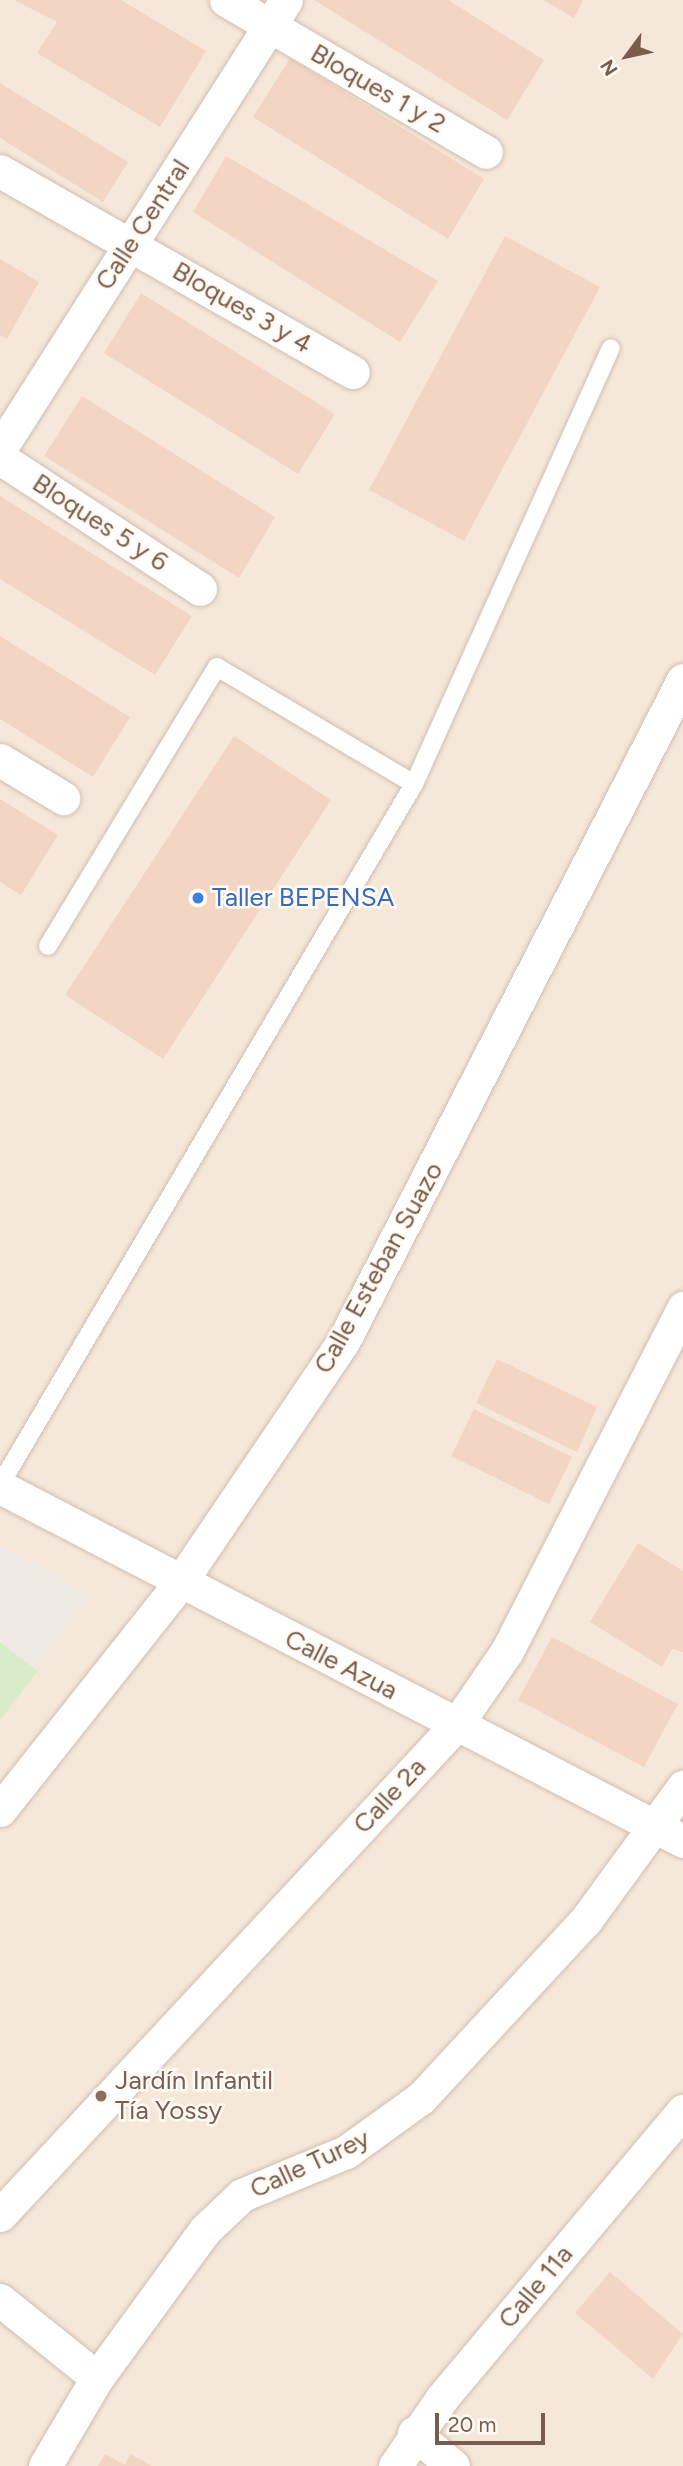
<!DOCTYPE html>
<meta charset="utf-8">
<style>
body{margin:0}
#map{position:relative;width:683px;height:2466px;overflow:hidden;background:#fdf6ec;font-family:Figtree,sans-serif}
div>[style]{position:absolute}
[style*='--x']{left:calc(var(--x)*1px);top:calc(var(--y)*1px);width:calc(var(--w)*1px);rotate:calc(var(--a)*1deg)}
.residential>*{inset:0;background:#f5e8da}
.industrial>*{inset:0;background:#efe9e4}
.green>*{inset:0;background:#d8ecc9}
.building>*{inset:0;background:#f3d5c3}
.roads{filter:drop-shadow(0 0 2px #d1beb0) drop-shadow(0 0 2px #d1beb0)}
.lane>*{height:18px;margin:-9px;padding:0 9px;transform-origin:9px;border-radius:9px;background:#fff}
.street>*{height:33px;margin:-16.5px;padding:0 16.5px;transform-origin:16.5px;border-radius:16.5px;background:#fff}
.dots>*{width:19px;height:19px;translate:-50% -50%;box-sizing:border-box;border:4px solid #fffaf3;border-radius:50%}
span{translate:-50% -50%;white-space:nowrap;text-align:center;line-height:1.15;-webkit-text-stroke:5px #fffaf3;paint-order:stroke}
.street-label{font-size:26px;color:#7a5c4d}
.shop-label{font-size:26px;color:#366cbe}
.left{translate:0 -50%;text-align:left}
.education-label{font-size:26px;color:#785e54}
.north{position:absolute;left:592px;top:21px;width:70px;height:70px;-webkit-text-stroke:5px #fffaf3;paint-order:stroke;rotate:237deg;font-size:19px;font-weight:700;line-height:28px;text-align:center;color:#7a5c4d}
.north::after{content:'';display:block;margin:auto;width:24px;height:32px;background:#7a5c4d;clip-path:polygon(50% 0,100% 100%,50% 72%,0 100%)}
.scale{position:absolute;left:435px;top:2413px;width:110px;height:32px;box-sizing:border-box;border:4px solid #7a5c4d;border-top:0;padding-left:9px;font-size:21px;line-height:24px;white-space:nowrap;color:#7a5c4d;-webkit-text-stroke:5px #fffaf3;paint-order:stroke}
</style>
<div id="map">
<div class="residential">
<div style="clip-path:polygon(0 0,683px 0,683px 2466px,0 2466px)"></div>
</div>
<div class="industrial">
<div style="clip-path:polygon(0 1547px,90px 1594px,0 1716px)"></div>
</div>
<div class="green">
<div style="clip-path:polygon(0 1642px,38px 1671px,0 1720px)"></div>
</div>
<div class="building">
<div style="clip-path:polygon(14px 0,121px 0,206px 51px,160px 127px,37px 53px,57px 22px)"></div>
<div style="clip-path:polygon(314px 0,448px 0,544px 60px,507px 120px)"></div>
<div style="clip-path:polygon(543px 0,583px 0,574px 18px)"></div>
<div style="clip-path:polygon(290px 58px,484px 179px,448px 239px,253px 117px)"></div>
<div style="clip-path:polygon(0 83px,128px 162px,103px 202px,0 138px)"></div>
<div style="clip-path:polygon(226px 156px,438px 281px,400px 342px,193px 212px)"></div>
<div style="clip-path:polygon(505px 236px,600px 287px,464px 541px,369px 490px)"></div>
<div style="clip-path:polygon(0 259px,39px 282px,7px 339px,0 335px)"></div>
<div style="clip-path:polygon(141px 293px,335px 414px,298px 474px,104px 353px)"></div>
<div style="clip-path:polygon(82px 396px,275px 517px,239px 578px,44px 456px)"></div>
<div style="clip-path:polygon(0 496px,192px 616px,155px 675px,0 579px)"></div>
<div style="clip-path:polygon(0 636px,130px 717px,93px 777px,0 719px)"></div>
<div style="clip-path:polygon(234px 736px,331px 800px,163px 1059px,65px 995px)"></div>
<div style="clip-path:polygon(0 799px,58px 835px,21px 895px,0 882px)"></div>
<div style="clip-path:polygon(497px 1359px,597px 1407px,577px 1452px,476px 1403px)"></div>
<div style="clip-path:polygon(474px 1409px,572px 1457px,549px 1504px,451px 1456px)"></div>
<div style="clip-path:polygon(638px 1543px,683px 1571px,683px 1652px,672px 1649px,662px 1667px,590px 1622px)"></div>
<div style="clip-path:polygon(552px 1637px,678px 1704px,644px 1767px,518px 1700px)"></div>
<div style="clip-path:polygon(610px 2272px,683px 2334px,653px 2379px,575px 2313px)"></div>
<div style="clip-path:polygon(105px 2454px,125px 2465px,130px 2454px,152px 2466px,98px 2466px)"></div>
</div>
<div class="roads">
<div class="lane">
<div style="--x:48;--y:946;--w:326;--a:-58.8"></div>
<div style="--x:217;--y:667;--w:229;--a:30.7"></div>
<div style="--x:0;--y:1485;--w:814;--a:-59.43"></div>
<div style="--x:414;--y:784;--w:478;--a:-65.7"></div>
</div>
<div class="street">
<div style="--x:226;--y:0;--w:301;--a:30.3"></div>
<div style="--x:0;--y:171;--w:406;--a:29.7"></div>
<div style="--x:0;--y:449;--w:532;--a:-57.5"></div>
<div style="--x:0;--y:458;--w:239;--a:33.2"></div>
<div style="--x:0;--y:760;--w:74;--a:31.1"></div>
<div style="--x:0;--y:1487;--w:769;--a:27.4"></div>
<div style="--x:0;--y:1810;--w:288;--a:-51.6"></div>
<div style="--x:179;--y:1584;--w:292;--a:-55.9"></div>
<div style="--x:343;--y:1342;--w:744;--a:-62.82"></div>
<div style="--x:0;--y:2215;--w:671;--a:-47.05"></div>
<div style="--x:457;--y:1724;--w:88;--a:-55.6"></div>
<div style="--x:507;--y:1651;--w:386;--a:-62.8"></div>
<div style="--x:0;--y:2300;--w:124;--a:38.8"></div>
<div style="--x:414;--y:2433;--w:51;--a:40.2"></div>
<div style="--x:45;--y:2466;--w:102;--a:-59.4"></div>
<div style="--x:97;--y:2378;--w:182;--a:-53.9"></div>
<div style="--x:204;--y:2231;--w:52;--a:-43.5"></div>
<div style="--x:242;--y:2195;--w:113;--a:-22.5"></div>
<div style="--x:346;--y:2152;--w:92;--a:-35.8"></div>
<div style="--x:421;--y:2098;--w:243;--a:-47.2"></div>
<div style="--x:586;--y:1920;--w:165;--a:-53.9"></div>
<div style="--x:395;--y:2466;--w:83;--a:-55.3"></div>
<div style="--x:442;--y:2398;--w:375;--a:-50"></div>
</div>
</div>
<div class="dots">
<div style="left:198px;top:898px;background:#3f7fe0"></div>
<div style="left:101px;top:2096px;background:#8d6e63"></div>
</div>
<div class="street-label">
<span style="left:378px;top:89px;rotate:30deg">Bloques 1 y 2</span>
<span style="left:143px;top:225px;rotate:-57deg">Calle Central</span>
<span style="left:242px;top:308px;rotate:30deg">Bloques 3 y 4</span>
<span style="left:100px;top:523px;rotate:33deg">Bloques 5 y 6</span>
<span style="left:379px;top:1268px;rotate:-61deg">Calle Esteban Suazo</span>
<span style="left:341px;top:1665px;rotate:27deg">Calle Azua</span>
<span style="left:390px;top:1796px;rotate:-47deg">Calle 2a</span>
<span style="left:310px;top:2164px;rotate:-25deg">Calle Turey</span>
<span style="left:536px;top:2287px;rotate:-50deg">Calle 11a</span>
</div>
<div class="shop-label">
<span class="left" style="left:212px;top:898px">Taller BEPENSA</span>
</div>
<div class="education-label">
<span class="left" style="left:115px;top:2096px">Jardín Infantil<br>Tía Yossy</span>
</div>
<div class="north">N</div>
<div class="scale">20 m</div>
</div>
